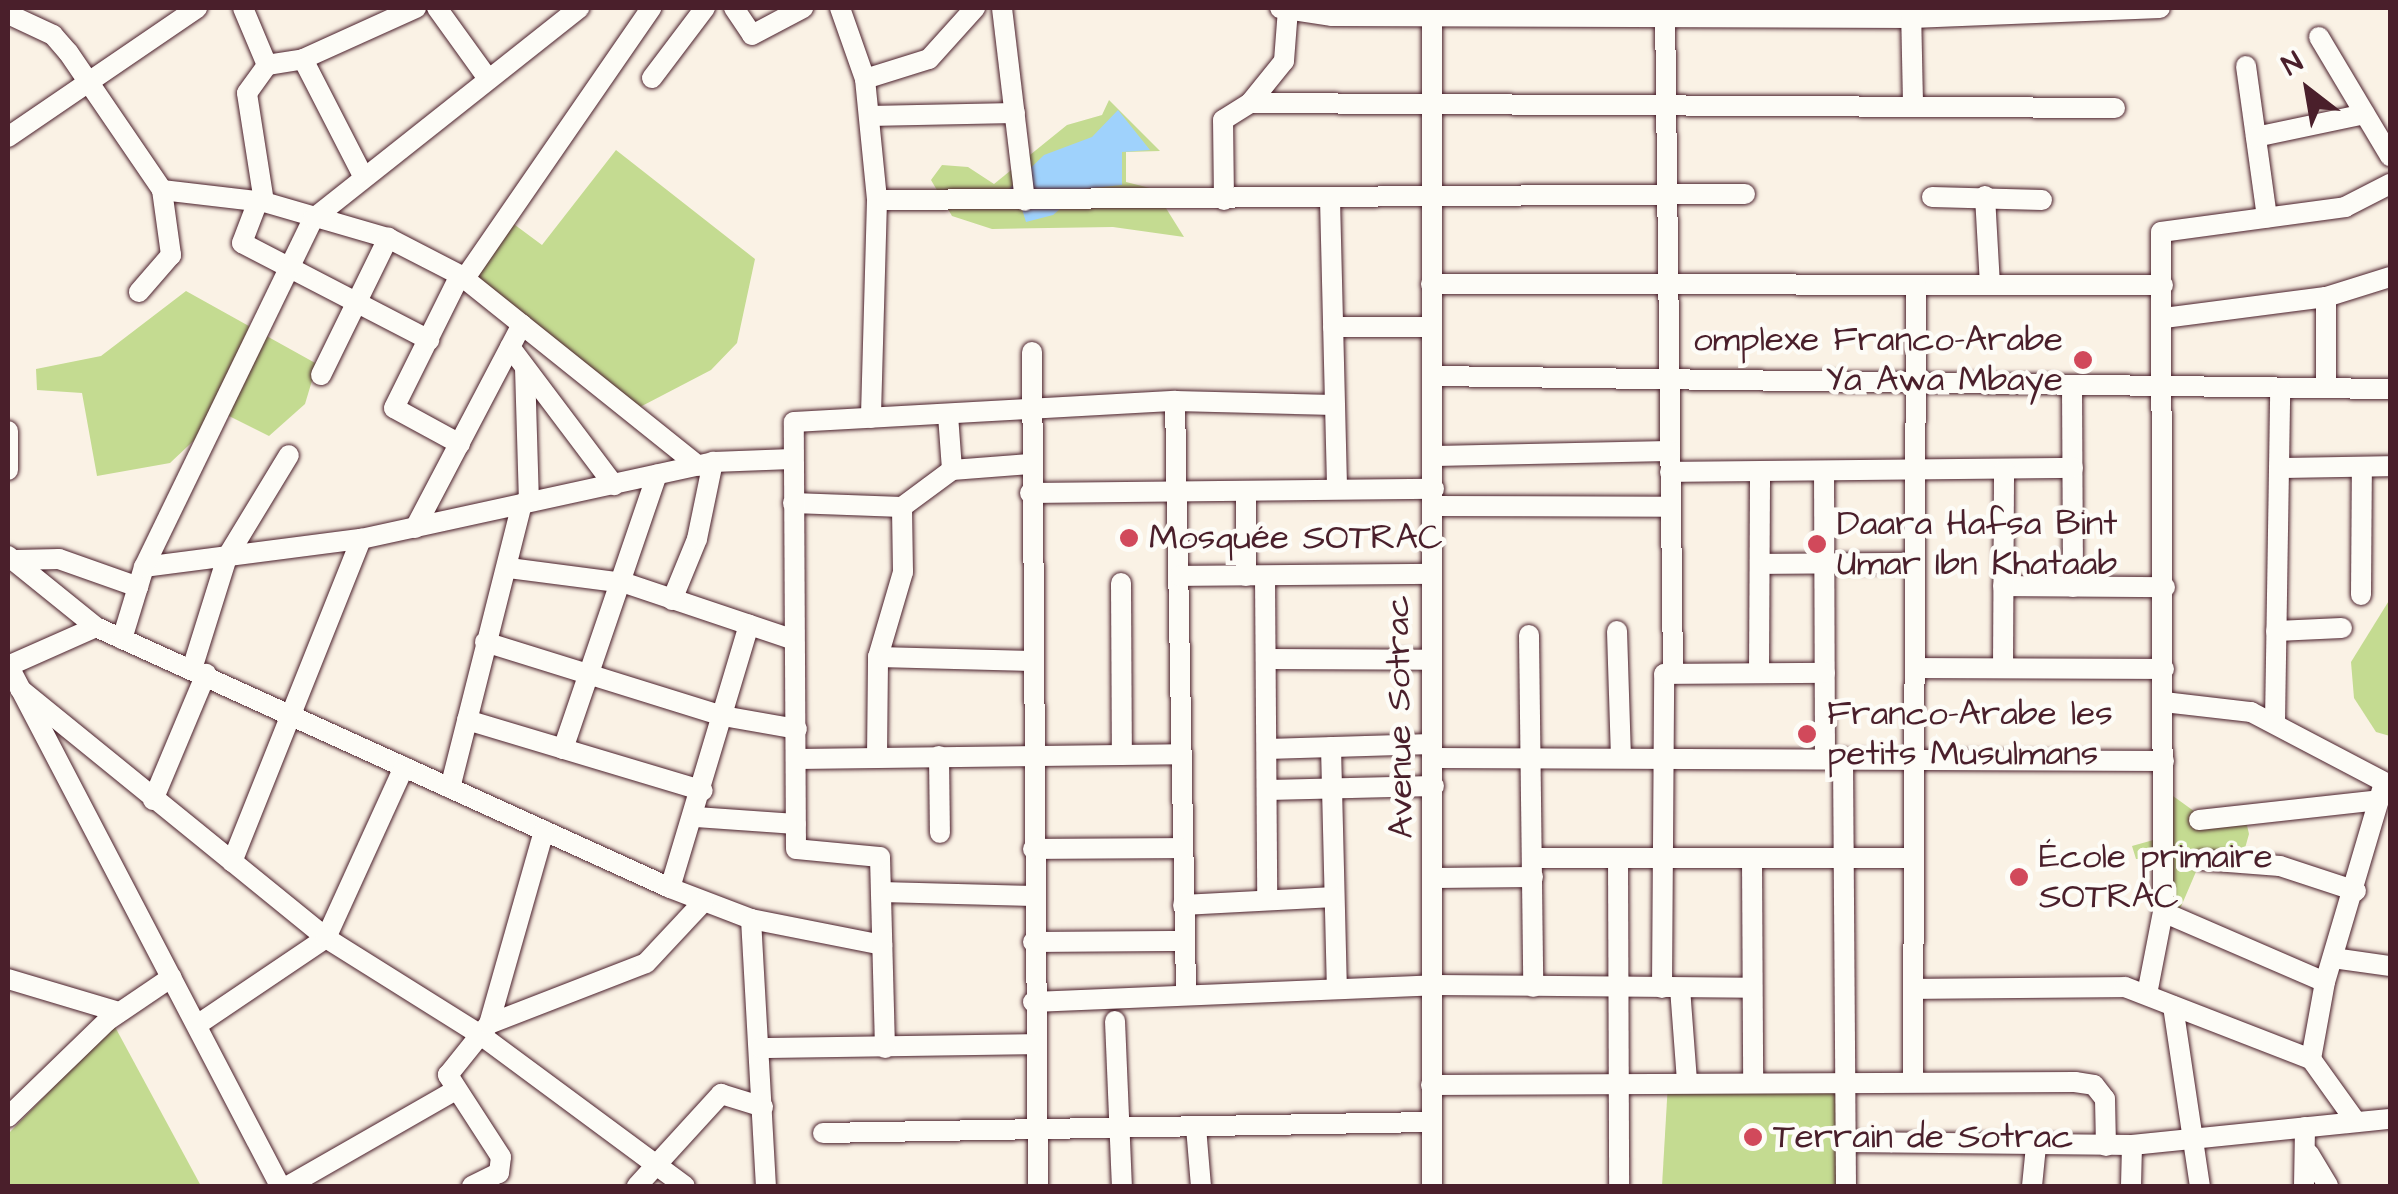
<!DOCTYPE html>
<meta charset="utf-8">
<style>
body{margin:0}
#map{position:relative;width:2398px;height:1194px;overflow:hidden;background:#faf2e5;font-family:"Architects Daughter",sans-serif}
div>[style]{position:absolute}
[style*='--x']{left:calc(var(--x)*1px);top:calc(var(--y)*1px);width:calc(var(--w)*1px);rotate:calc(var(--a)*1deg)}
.green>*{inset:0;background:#c4db91}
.water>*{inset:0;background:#9fd2fc}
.roads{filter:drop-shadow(0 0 2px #4a1f2b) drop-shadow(0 0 2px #4a1f2b)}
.minor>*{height:20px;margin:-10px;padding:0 10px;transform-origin:10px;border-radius:10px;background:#fdfcf7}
.dots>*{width:28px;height:28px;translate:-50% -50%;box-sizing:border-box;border:5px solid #fdfcf7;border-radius:50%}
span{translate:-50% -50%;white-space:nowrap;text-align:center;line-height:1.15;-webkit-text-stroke:9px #fdfcf7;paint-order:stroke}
.poi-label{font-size:35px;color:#4a1f2b}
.right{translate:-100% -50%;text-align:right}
.left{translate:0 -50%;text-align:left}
.street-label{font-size:35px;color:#4a1f2b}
.frame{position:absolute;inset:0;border:10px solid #4a1f2b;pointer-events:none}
.north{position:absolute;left:2258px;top:40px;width:100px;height:100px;-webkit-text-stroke:8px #fdfcf7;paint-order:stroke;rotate:329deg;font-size:28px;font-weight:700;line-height:40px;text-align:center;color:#4a1f2b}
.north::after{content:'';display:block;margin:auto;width:35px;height:45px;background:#4a1f2b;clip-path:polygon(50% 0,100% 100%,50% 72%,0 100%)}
</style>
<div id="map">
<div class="green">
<div style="clip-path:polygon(1109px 100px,1160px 151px,1126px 152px,1126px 182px,1154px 189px,1184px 237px,1113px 227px,992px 229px,952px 216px,931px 180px,942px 165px,968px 167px,994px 184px,1067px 125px,1102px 115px)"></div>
<div style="clip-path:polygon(616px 150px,755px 259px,737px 343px,711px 370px,640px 407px,470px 273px,511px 222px,542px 245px)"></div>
<div style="clip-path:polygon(186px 291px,317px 364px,305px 404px,269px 436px,223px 413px,170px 463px,97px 476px,82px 393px,37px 390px,36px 369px,101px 356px)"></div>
<div style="clip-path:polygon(2390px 599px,2390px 736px,2376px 732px,2354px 698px,2351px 662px)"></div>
<div style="clip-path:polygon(2173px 796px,2198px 814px,2243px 808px,2249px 834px,2238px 873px,2198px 867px,2180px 909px,2161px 901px,2161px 859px,2136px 859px,2132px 846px,2157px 839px,2161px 800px)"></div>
<div style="clip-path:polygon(114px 1025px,201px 1186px,8px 1186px,8px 1134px)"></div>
<div style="clip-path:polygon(1668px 1083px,1840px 1087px,1841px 1186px,1662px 1186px)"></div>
</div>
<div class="water">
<div style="clip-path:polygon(1118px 110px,1150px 150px,1122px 152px,1122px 185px,1083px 189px,1053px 215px,1026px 222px,1022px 209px,1002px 196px,1044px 155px,1092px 137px)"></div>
</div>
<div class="roads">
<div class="minor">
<div style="--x:243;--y:8;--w:62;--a:67.2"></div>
<div style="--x:267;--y:65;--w:36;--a:-9"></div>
<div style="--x:437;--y:8;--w:84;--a:54.2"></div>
<div style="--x:734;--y:8;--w:32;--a:56"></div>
<div style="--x:752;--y:35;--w:58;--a:-27.9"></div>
<div style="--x:840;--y:8;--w:75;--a:70.6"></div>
<div style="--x:865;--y:79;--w:122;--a:84.3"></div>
<div style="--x:877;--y:200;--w:218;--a:91.6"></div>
<div style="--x:1002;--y:8;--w:194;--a:83.2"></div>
<div style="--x:1280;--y:8;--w:53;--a:8.7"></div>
<div style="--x:1332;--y:16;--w:580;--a:0.2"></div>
<div style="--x:1912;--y:18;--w:248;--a:-2.3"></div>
<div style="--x:1665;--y:8;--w:665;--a:89.31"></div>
<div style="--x:1911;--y:8;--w:97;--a:88.8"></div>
<div style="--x:8;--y:14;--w:50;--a:25"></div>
<div style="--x:53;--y:35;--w:23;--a:49"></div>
<div style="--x:68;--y:52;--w:167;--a:55.7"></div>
<div style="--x:162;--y:190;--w:66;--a:82.1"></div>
<div style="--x:171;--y:255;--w:49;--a:130.9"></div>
<div style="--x:2319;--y:37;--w:139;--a:59.2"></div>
<div style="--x:2246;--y:66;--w:153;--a:82.1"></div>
<div style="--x:652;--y:78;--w:88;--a:-52.9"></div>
<div style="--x:865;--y:79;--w:67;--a:-17.4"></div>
<div style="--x:929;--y:59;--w:69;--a:-48"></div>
<div style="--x:1250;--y:103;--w:54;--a:-51"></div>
<div style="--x:1284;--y:61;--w:52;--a:-85.6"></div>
<div style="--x:869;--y:116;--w:146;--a:-1.2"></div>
<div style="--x:8;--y:137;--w:229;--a:-34.3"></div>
<div style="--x:2256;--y:137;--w:111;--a:-11.9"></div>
<div style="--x:362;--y:174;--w:129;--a:-117.2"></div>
<div style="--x:303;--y:59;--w:124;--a:-24.3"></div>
<div style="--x:162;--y:190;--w:103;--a:6.7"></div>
<div style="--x:264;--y:202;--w:129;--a:16.2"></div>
<div style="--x:388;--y:238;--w:81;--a:27.2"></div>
<div style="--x:460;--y:275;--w:305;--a:38.7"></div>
<div style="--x:1985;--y:196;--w:89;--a:86.8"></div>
<div style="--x:1932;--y:197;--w:110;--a:1.6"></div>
<div style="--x:1330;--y:199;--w:289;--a:88.6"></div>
<div style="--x:877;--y:200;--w:868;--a:-0.4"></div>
<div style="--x:1224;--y:200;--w:80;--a:-90.7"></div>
<div style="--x:1223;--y:120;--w:32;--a:-32"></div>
<div style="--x:1250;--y:103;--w:865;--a:0.33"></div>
<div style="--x:258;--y:201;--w:45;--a:110.9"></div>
<div style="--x:242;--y:243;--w:211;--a:27.4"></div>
<div style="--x:264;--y:202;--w:110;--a:-98.9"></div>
<div style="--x:247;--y:93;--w:34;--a:-54"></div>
<div style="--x:465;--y:278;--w:328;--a:-55.4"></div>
<div style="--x:1431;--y:284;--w:732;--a:0.08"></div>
<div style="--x:2326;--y:297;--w:91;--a:90"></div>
<div style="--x:2164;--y:318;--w:163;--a:-7.4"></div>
<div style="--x:2326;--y:297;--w:67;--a:-17.4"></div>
<div style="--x:1333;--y:327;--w:98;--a:0"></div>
<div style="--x:510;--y:347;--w:173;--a:53"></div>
<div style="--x:1032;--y:352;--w:834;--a:89.59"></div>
<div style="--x:525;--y:368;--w:133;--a:88.3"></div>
<div style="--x:321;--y:375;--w:153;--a:-63.9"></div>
<div style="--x:1432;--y:376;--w:958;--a:0.78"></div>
<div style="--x:2072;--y:385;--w:202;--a:89.7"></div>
<div style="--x:1175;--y:401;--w:591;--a:88.93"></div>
<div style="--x:948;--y:415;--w:55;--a:85.8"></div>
<div style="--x:952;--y:470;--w:78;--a:-4.4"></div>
<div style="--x:8;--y:431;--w:39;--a:90"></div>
<div style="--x:460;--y:444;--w:75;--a:-151.4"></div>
<div style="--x:394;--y:408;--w:148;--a:-63.6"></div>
<div style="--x:1434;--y:456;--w:236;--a:-1.2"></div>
<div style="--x:2279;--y:468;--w:111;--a:-1"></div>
<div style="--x:1824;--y:471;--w:287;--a:89.8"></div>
<div style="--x:1670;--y:472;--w:403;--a:-0.6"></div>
<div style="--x:1246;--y:491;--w:85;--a:90"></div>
<div style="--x:1030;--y:493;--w:404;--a:-0.6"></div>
<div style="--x:793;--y:503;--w:109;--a:2.1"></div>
<div style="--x:902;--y:507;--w:62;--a:-36.5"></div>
<div style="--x:1433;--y:506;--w:238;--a:0.2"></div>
<div style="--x:415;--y:528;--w:230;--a:-62.3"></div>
<div style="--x:8;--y:556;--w:113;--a:38.9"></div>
<div style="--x:96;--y:627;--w:631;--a:24.45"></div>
<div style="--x:670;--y:888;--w:87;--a:20.9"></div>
<div style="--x:751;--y:919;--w:134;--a:11.2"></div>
<div style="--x:16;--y:560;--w:43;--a:-1.3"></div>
<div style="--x:59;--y:559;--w:84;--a:19.5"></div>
<div style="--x:1760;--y:564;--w:155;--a:-0.4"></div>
<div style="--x:144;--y:567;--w:219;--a:-7.4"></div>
<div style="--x:361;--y:539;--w:360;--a:-12.3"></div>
<div style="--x:713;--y:462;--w:79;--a:-2.2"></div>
<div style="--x:509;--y:568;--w:117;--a:7.4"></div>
<div style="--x:625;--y:583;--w:178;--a:18.6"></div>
<div style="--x:1180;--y:576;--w:251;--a:-0.5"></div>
<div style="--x:1265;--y:576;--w:324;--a:89.6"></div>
<div style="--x:1121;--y:583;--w:172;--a:89.7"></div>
<div style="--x:2003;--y:586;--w:162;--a:0.4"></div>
<div style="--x:2361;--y:595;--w:128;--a:-89.6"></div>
<div style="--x:672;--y:600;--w:66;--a:-67.7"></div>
<div style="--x:697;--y:539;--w:79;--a:-78.3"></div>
<div style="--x:1617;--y:631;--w:126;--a:88.2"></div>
<div style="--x:2276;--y:631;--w:66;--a:-2.6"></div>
<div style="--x:1529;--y:635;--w:352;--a:89.3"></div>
<div style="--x:122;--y:639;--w:75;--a:-73"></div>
<div style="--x:144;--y:567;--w:387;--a:-64.1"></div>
<div style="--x:313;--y:219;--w:340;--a:-38.4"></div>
<div style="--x:485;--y:642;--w:249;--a:17.3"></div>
<div style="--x:723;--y:716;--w:75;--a:10"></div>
<div style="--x:878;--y:657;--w:154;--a:1.5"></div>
<div style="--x:1266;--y:659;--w:166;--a:0.3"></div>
<div style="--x:8;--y:665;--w:588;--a:62.43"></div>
<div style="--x:8;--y:666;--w:96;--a:-23.9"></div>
<div style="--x:1915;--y:668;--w:249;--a:0.2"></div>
<div style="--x:2003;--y:668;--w:199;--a:-89.7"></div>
<div style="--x:192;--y:669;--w:117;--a:-72.6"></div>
<div style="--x:227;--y:557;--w:119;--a:-58.7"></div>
<div style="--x:1759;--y:673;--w:201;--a:-89.7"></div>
<div style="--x:20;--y:689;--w:395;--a:39.1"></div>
<div style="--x:326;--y:938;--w:184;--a:32.1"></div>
<div style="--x:482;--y:1036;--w:252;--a:36.5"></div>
<div style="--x:2164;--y:702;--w:88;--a:6.6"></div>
<div style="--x:2251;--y:712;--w:157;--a:27.7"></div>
<div style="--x:467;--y:720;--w:246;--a:16.7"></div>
<div style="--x:2275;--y:722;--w:334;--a:-89.1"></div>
<div style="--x:1331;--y:747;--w:240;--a:88.6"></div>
<div style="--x:563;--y:749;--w:290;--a:-71.1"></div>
<div style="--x:1267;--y:749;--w:165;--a:-1.7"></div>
<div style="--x:939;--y:756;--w:77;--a:89.3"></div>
<div style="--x:877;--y:757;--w:100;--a:-89.4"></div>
<div style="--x:878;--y:657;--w:89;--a:-73.6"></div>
<div style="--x:903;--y:572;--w:65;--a:-90.9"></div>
<div style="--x:1433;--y:758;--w:731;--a:0.24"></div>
<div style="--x:1843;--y:758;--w:428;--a:89.6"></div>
<div style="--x:798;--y:759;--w:383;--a:-0.7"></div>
<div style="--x:450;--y:788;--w:293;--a:-75.8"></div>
<div style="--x:1268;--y:790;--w:166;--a:-1.4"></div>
<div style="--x:153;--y:800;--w:137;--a:-67.2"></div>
<div style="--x:696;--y:817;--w:100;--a:4"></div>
<div style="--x:2199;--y:820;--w:181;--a:-6.3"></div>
<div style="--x:1033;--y:849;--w:149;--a:-0.4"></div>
<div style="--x:1533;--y:858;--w:381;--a:0"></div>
<div style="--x:1618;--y:858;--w:328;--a:89.8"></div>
<div style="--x:1752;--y:858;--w:223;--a:89.7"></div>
<div style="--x:2202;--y:860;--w:78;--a:4.4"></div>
<div style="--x:2280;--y:866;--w:80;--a:18.2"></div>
<div style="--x:232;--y:862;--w:348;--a:-68.2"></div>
<div style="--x:1435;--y:878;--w:98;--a:-0.6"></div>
<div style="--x:670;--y:888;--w:275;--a:-73.3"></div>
<div style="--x:881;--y:892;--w:152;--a:1.5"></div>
<div style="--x:1183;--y:905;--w:151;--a:-3"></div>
<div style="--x:2163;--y:912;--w:176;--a:23.4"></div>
<div style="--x:751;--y:919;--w:267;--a:86.8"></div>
<div style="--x:1033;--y:942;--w:150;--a:-0.4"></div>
<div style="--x:2333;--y:958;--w:58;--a:8"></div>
<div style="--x:8;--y:979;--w:116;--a:16.6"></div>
<div style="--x:1662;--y:988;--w:314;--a:-89.6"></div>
<div style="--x:1664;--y:674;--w:161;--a:-0.4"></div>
<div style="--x:1680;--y:988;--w:94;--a:85.7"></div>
<div style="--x:1914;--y:989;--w:211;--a:-0.5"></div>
<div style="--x:2125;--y:987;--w:199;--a:21.2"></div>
<div style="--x:2311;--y:1059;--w:74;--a:54.4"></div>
<div style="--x:2147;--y:994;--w:84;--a:-79"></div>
<div style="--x:2163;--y:912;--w:680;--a:-90.17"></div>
<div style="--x:2161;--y:232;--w:186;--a:-7.7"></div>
<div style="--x:2345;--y:207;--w:51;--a:-27.1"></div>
<div style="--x:1033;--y:1002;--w:402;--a:-2.4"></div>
<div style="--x:1435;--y:985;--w:317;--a:0.5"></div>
<div style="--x:2173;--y:1006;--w:182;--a:81.5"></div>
<div style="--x:1115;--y:1021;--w:165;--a:87.6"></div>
<div style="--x:489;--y:1024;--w:168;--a:-21.2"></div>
<div style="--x:646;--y:963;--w:83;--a:-46.9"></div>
<div style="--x:197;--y:1025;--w:156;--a:-34"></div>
<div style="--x:326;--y:938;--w:188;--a:-65.5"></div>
<div style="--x:761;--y:1048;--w:273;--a:-0.8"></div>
<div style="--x:885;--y:1048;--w:191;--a:-91.5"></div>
<div style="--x:880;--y:857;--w:84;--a:-174.6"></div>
<div style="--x:796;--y:849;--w:427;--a:-90.3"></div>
<div style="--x:794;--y:422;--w:382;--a:-3.2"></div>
<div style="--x:1175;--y:401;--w:159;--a:1.4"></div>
<div style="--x:2311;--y:1059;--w:78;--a:-79.7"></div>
<div style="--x:2325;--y:982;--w:208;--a:-73.5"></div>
<div style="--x:1913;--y:1079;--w:794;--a:-89.78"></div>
<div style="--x:1431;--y:1085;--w:644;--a:-0.27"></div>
<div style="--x:2075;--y:1082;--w:19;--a:9"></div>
<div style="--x:2094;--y:1085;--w:18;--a:52"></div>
<div style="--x:2105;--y:1099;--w:47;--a:88.8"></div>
<div style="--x:8;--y:1117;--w:138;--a:-44.1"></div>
<div style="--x:107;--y:1021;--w:78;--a:-34.1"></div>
<div style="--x:1196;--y:1127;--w:59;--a:85.2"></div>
<div style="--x:823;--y:1133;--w:608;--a:-1.04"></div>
<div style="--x:1846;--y:1142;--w:286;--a:0.6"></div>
<div style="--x:2132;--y:1145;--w:259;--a:-5.8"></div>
<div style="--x:2309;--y:1154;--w:37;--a:59"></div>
<div style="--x:288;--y:1186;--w:189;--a:-29.8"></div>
<div style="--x:472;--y:1186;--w:30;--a:-26"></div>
<div style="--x:499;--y:1173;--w:16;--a:-83"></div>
<div style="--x:501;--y:1157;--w:98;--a:-122.9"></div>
<div style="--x:448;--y:1075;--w:65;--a:-51.2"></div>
<div style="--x:489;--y:1024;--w:201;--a:-74.1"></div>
<div style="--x:637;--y:1186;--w:125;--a:-47.6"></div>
<div style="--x:721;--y:1094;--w:44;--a:17.2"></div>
<div style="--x:1432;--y:1186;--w:1178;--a:-90"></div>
<div style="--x:2032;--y:1186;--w:40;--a:-84.3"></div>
<div style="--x:2131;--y:1186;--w:41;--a:-88.6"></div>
<div style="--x:2304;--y:1186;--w:59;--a:-89"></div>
</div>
</div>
<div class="dots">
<div style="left:2083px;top:360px;background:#d1495b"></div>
<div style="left:1129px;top:538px;background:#d1495b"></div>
<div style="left:1817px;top:544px;background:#d1495b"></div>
<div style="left:1807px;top:734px;background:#d1495b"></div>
<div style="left:2019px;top:877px;background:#d1495b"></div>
<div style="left:1753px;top:1137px;background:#d1495b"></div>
</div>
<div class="poi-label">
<span class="right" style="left:2063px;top:360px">omplexe Franco-Arabe<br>Ya Awa Mbaye</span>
<span class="left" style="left:1837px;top:544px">Daara Hafsa Bint<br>Umar Ibn Khataab</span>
<span class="left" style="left:1149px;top:538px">Mosquée SOTRAC</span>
<span class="left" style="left:1827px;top:734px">Franco-Arabe les<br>petits Musulmans</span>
<span class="left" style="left:2039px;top:877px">École primaire<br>SOTRAC</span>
<span class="left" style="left:1773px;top:1137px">Terrain de Sotrac</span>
</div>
<div class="street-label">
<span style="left:1400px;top:717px;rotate:-91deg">Avenue Sotrac</span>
</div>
<div class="frame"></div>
<div class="north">N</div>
</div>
